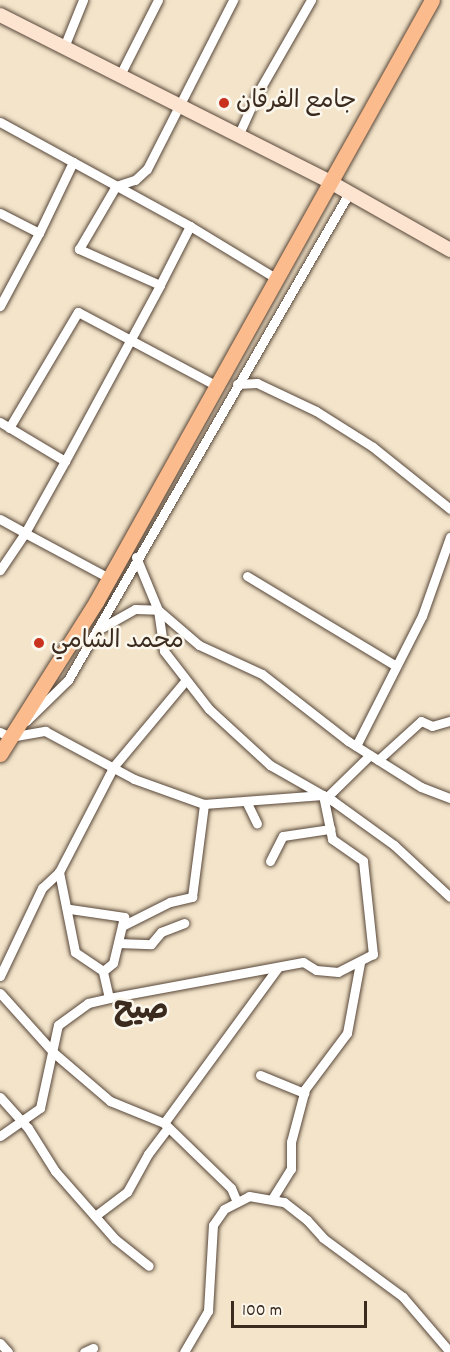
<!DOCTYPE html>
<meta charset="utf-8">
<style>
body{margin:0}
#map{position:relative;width:450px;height:1352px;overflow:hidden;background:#f3e4ca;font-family:Dekko,"Playpen Sans Arabic",sans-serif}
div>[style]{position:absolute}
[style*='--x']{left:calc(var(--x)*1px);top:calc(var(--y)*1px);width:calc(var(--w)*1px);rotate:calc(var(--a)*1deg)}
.roads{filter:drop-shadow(0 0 2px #574638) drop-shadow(0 0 2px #574638)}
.street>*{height:9px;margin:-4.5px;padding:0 4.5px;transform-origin:4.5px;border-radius:4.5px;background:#fff}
.secondary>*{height:14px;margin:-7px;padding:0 7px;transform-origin:7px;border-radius:7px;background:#fde4d1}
.primary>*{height:15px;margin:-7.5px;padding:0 7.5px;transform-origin:7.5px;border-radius:7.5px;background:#fbbb8d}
.dots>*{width:16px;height:16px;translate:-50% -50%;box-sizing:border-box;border:3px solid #fbf7ec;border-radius:50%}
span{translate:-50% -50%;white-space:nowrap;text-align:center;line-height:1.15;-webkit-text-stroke:5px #fbf7ec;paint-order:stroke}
.poi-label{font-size:24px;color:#3b2a1e}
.left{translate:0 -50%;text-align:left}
.district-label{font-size:30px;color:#3b2a1e;font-weight:700}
.scale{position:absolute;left:231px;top:1301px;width:136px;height:27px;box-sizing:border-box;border:3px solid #3b2a1e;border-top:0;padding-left:8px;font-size:18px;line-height:21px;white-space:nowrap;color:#3b2a1e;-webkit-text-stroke:4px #fbf7ec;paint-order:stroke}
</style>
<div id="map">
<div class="roads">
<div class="street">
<div style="--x:64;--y:47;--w:51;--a:-68"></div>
<div style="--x:120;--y:75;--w:84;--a:-63.1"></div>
<div style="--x:0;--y:122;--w:217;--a:28.7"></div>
<div style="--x:190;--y:226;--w:102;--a:31.3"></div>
<div style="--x:238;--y:136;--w:44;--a:-65.8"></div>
<div style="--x:256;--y:96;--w:111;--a:-60.2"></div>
<div style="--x:0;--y:213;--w:44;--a:27.1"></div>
<div style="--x:39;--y:233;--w:83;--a:118.1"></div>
<div style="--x:190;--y:226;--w:66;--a:117"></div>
<div style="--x:160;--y:285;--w:89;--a:-156"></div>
<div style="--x:79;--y:249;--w:73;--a:-59.6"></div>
<div style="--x:116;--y:186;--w:20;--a:-18"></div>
<div style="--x:135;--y:180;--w:16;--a:-43"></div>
<div style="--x:147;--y:169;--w:190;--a:-63"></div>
<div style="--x:39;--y:233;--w:79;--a:-64.4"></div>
<div style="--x:237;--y:384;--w:20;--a:-3"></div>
<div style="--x:257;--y:383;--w:65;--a:25.4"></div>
<div style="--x:316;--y:411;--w:67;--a:32.3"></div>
<div style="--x:373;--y:447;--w:99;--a:38.8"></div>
<div style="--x:0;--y:422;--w:76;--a:31"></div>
<div style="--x:65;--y:461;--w:82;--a:119.1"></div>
<div style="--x:25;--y:533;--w:95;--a:28.2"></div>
<div style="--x:9;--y:428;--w:135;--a:-59.3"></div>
<div style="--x:78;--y:312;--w:157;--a:28"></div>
<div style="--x:65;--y:461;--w:200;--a:-61.6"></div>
<div style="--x:0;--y:519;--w:29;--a:29"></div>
<div style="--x:25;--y:533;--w:45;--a:124"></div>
<div style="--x:136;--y:557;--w:57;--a:67.5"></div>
<div style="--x:158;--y:610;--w:54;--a:40.5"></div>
<div style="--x:199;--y:645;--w:69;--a:24.7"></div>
<div style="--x:262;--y:674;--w:109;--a:37.9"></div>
<div style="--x:348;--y:741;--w:86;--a:32.2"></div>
<div style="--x:421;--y:787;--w:31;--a:21"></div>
<div style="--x:247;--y:576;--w:174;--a:31.1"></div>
<div style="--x:96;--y:631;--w:45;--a:-29.4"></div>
<div style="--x:135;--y:609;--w:23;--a:2"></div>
<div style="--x:158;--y:610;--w:41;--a:81.7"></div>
<div style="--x:164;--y:651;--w:73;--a:52.2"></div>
<div style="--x:209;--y:709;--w:83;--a:42.6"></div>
<div style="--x:270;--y:765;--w:73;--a:29.7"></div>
<div style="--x:333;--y:801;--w:75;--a:35.8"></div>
<div style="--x:394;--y:845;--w:76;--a:42.9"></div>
<div style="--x:26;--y:721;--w:59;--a:-44.3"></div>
<div style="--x:68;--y:680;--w:562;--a:-60.01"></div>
<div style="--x:0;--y:732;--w:11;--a:27"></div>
<div style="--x:10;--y:737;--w:36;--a:-10"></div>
<div style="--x:45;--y:731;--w:101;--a:28.3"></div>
<div style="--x:134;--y:779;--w:74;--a:19.7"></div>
<div style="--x:204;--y:804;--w:119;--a:-4.3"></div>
<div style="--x:323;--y:795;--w:45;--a:78.4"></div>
<div style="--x:332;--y:839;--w:38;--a:35"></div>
<div style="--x:363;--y:861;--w:94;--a:83.9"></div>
<div style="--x:373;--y:954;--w:39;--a:153"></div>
<div style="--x:338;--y:972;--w:22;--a:-175"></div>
<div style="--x:316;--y:970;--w:15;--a:-148"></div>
<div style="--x:303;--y:962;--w:197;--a:169.5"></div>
<div style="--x:109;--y:998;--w:28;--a:-103"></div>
<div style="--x:103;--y:971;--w:34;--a:-146"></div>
<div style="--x:75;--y:952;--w:82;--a:-101.3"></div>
<div style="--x:356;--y:746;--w:146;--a:-63.1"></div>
<div style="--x:422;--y:616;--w:84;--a:-70.5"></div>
<div style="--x:378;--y:760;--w:58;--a:-42.2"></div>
<div style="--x:421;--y:721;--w:12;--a:24"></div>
<div style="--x:432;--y:726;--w:19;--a:-16"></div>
<div style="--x:327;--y:797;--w:60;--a:-44.3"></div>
<div style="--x:246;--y:801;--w:25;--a:64"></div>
<div style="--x:270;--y:861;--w:28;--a:-63"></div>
<div style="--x:283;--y:836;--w:48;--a:-8.5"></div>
<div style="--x:70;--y:909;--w:55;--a:8.4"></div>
<div style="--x:124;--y:917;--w:47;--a:103.4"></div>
<div style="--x:113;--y:963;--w:13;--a:141"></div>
<div style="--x:122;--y:926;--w:54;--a:-26.6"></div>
<div style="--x:170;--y:902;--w:23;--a:-13"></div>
<div style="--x:192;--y:897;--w:94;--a:-82.6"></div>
<div style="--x:118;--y:943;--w:33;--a:2"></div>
<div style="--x:151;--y:944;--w:16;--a:-50"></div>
<div style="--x:161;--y:932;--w:25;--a:-21"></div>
<div style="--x:0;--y:976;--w:98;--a:-64.5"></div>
<div style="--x:42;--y:888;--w:23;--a:-43"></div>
<div style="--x:59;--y:872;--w:119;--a:-62.6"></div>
<div style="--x:114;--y:766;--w:111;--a:-50.1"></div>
<div style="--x:0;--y:993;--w:81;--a:48"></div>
<div style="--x:54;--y:1053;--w:74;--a:40.6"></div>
<div style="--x:110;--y:1101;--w:58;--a:22.2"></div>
<div style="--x:260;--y:1075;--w:48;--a:22.2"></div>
<div style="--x:0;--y:1097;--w:42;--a:47.9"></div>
<div style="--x:28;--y:1128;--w:51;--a:57.9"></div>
<div style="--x:55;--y:1171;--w:91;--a:48.6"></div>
<div style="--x:115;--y:1239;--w:43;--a:38.5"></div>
<div style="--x:0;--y:1136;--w:49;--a:-35"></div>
<div style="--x:40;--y:1108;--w:85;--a:-77.8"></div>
<div style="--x:58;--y:1025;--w:37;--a:-36"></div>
<div style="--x:88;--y:1003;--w:22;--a:-13"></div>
<div style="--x:272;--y:1199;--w:36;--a:-58"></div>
<div style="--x:291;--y:1169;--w:27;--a:-90"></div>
<div style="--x:291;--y:1142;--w:55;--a:-75.2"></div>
<div style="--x:305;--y:1089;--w:70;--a:-53.1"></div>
<div style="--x:347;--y:1033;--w:71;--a:-79.5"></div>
<div style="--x:237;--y:1202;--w:15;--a:-113"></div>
<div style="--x:231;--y:1188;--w:93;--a:-135.9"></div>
<div style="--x:164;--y:1123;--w:193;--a:-53.8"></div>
<div style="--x:95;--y:1216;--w:40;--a:-37"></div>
<div style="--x:127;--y:1192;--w:43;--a:-61.1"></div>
<div style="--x:148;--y:1154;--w:31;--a:-53"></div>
<div style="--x:0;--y:1343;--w:12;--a:48"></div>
<div style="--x:84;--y:1352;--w:10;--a:-24"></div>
<div style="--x:184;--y:1352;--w:48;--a:-59.7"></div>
<div style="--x:208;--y:1311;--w:86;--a:-86.7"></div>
<div style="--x:213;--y:1225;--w:19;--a:-55"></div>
<div style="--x:224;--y:1209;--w:28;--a:-27"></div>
<div style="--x:249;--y:1196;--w:36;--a:10"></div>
<div style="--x:284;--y:1202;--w:29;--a:38"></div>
<div style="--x:307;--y:1220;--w:24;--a:48"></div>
<div style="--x:323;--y:1238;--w:99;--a:36.4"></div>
<div style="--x:403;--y:1297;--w:72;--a:49.5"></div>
</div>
<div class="secondary">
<div style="--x:0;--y:15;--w:370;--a:26.8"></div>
<div style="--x:330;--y:182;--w:138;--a:29.5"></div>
</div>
<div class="primary">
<div style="--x:0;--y:754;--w:180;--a:-57.7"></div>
<div style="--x:96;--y:602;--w:689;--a:-60.83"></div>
</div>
</div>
<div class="dots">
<div style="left:224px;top:103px;background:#c8321e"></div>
<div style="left:39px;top:643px;background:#c8321e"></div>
</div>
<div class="poi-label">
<span class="left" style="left:236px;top:103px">جامع الفرقان</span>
<span class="left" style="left:51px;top:643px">محمد الشامي</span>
</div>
<div class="district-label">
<span style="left:141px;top:1013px">صيح</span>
</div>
<div class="scale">100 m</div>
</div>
